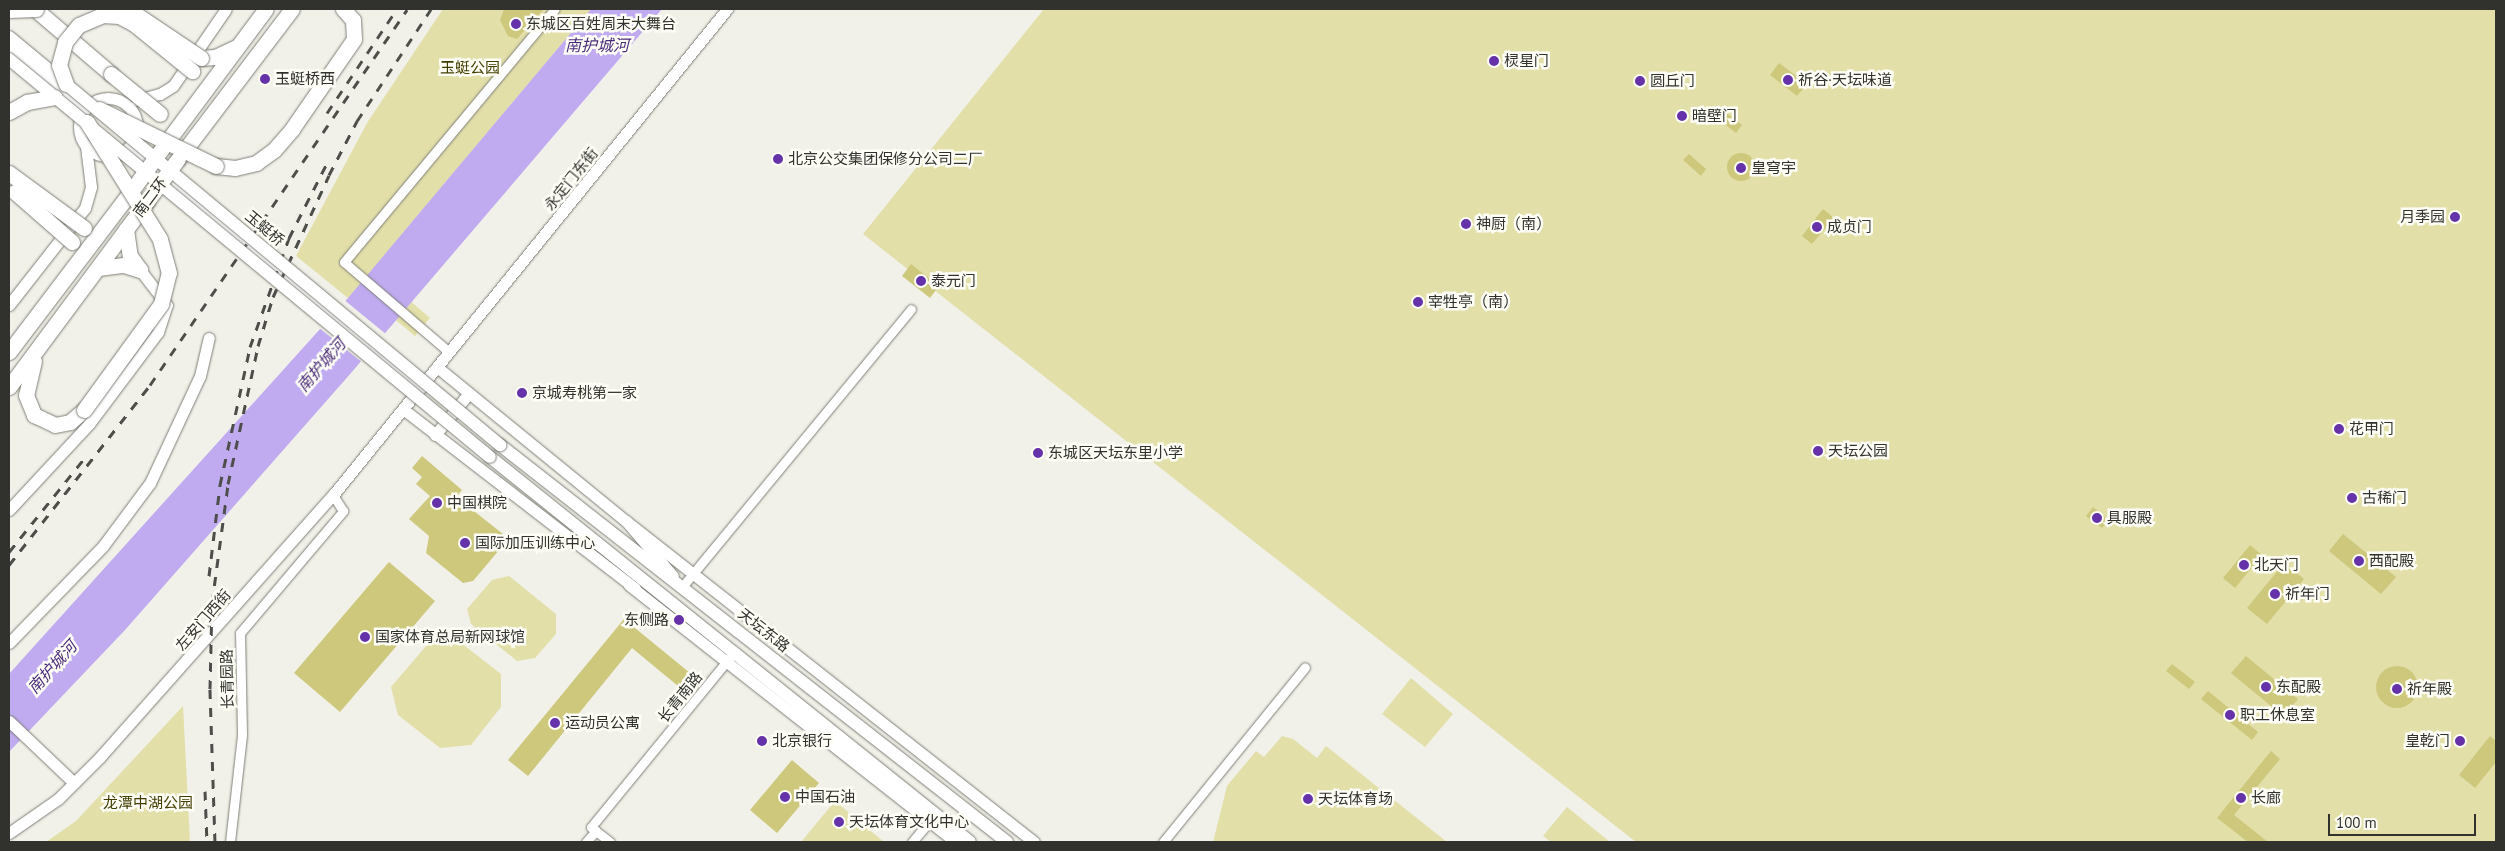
<!DOCTYPE html>
<meta charset="utf-8">
<style>
body{margin:0}
#map{position:relative;width:2505px;height:851px;overflow:hidden;background:#f1f1e9;font-family:"PT Sans","Noto Sans SC",sans-serif}
div>[style]{position:absolute}
[style*='--x']{left:calc(var(--x)*1px);top:calc(var(--y)*1px);width:calc(var(--w)*1px);rotate:calc(var(--a)*1deg)}
.green>*{inset:0;background:#e2dfa9}
.water>*{inset:0;background:#c0abf1}
.pier>*{inset:0;background:#f1f1e9}
.building>*{inset:0;background:#cdc87b}
.round{border-radius:50%}
.roads{filter:drop-shadow(0 0 1px #7e7e77) drop-shadow(0 0 1px #7e7e77)}
.street>*{height:9px;margin:-4.5px;padding:0 4.5px;transform-origin:4.5px;border-radius:4.5px;background:#fff}
.secondary>*{height:11px;margin:-5.5px;padding:0 5.5px;transform-origin:5.5px;border-radius:5.5px;background:#fff}
.secondary>.ring{margin:-5.5px;padding:0;box-sizing:content-box;background:none;border:11px solid #fff;border-radius:50%}
.primary>*{height:12px;margin:-6px;padding:0 6px;transform-origin:6px;border-radius:6px;background:#fff}
.highway>*{height:15px;margin:-7.5px;padding:0 7.5px;transform-origin:7.5px;border-radius:7.5px;background:#fff}
.rail>*{height:3px;margin-top:-1.5px;transform-origin:0;background:repeating-linear-gradient(90deg,#4d4d49 0 9px,transparent 0 18px)}
.bridges{filter:drop-shadow(0 0 1px #7e7e77) drop-shadow(0 0 1px #7e7e77)}
.primary-bridge>*{height:12px;margin:-6px;padding:0 6px;transform-origin:6px;border-radius:6px;background:#fff}
.highway-bridge>*{height:15px;margin:-7.5px;padding:0 7.5px;transform-origin:7.5px;border-radius:7.5px;background:#fff}
.dots>*{width:14px;height:14px;translate:-50% -50%;box-sizing:border-box;border:2px solid #fefef6;border-radius:50%}
span{translate:-50% -50%;white-space:nowrap;text-align:center;line-height:1.15;-webkit-text-stroke:5px #fefef6;paint-order:stroke}
.poi-label{font-size:15px;color:#31312e}
.left{translate:0 -50%;text-align:left}
.right{translate:-100% -50%;text-align:right}
.park-label{font-size:15px;color:#423e00}
.street-label{font-size:15px;color:#31312e}
.water-label{font-size:16px;color:#4b2c7b;font-style:italic}
.frame{position:absolute;inset:0;border:10px solid #31312e;pointer-events:none}
.scale{position:absolute;left:2328px;top:814px;width:148px;height:22px;box-sizing:border-box;border:2px solid #31312e;border-top:0;padding-left:6px;font-size:15px;line-height:18px;white-space:nowrap;color:#31312e;-webkit-text-stroke:4px #fefef6;paint-order:stroke}
</style>
<div id="map">
<div class="green">
<div style="clip-path:polygon(443px 9px,591px 9px,373px 269px,430px 318px,415px 336px,357px 288px,348px 298px,296px 256px,367px 123px)"></div>
<div style="clip-path:polygon(1044px 9px,2496px 9px,2496px 842px,1636px 842px,863px 234px)"></div>
<div style="clip-path:polygon(509px 576px,556px 614px,556px 634px,535px 658px,517px 661px,471px 624px,467px 609px,492px 580px)"></div>
<div style="clip-path:polygon(432px 639px,456px 639px,501px 674px,501px 707px,471px 745px,440px 748px,398px 715px,391px 687px)"></div>
<div style="clip-path:polygon(1411px 678px,1453px 714px,1425px 747px,1382px 714px)"></div>
<div style="clip-path:polygon(183px 706px,190px 842px,46px 842px,76px 821px)"></div>
<div style="clip-path:polygon(1282px 736px,1293px 739px,1317px 758px,1326px 746px,1447px 842px,1213px 842px,1227px 786px,1256px 751px,1264px 757px)"></div>
<div style="clip-path:polygon(835px 801px,884px 842px,801px 842px)"></div>
<div style="clip-path:polygon(1567px 807px,1610px 842px,1551px 842px,1543px 836px)"></div>
</div>
<div class="water">
<div style="clip-path:polygon(591px 9px,662px 9px,351px 373px,125px 630px,9px 752px,9px 674px,348px 298px)"></div>
</div>
<div class="pier">
<div style="clip-path:polygon(343px 299px,387px 335px,363px 363px,318px 327px)"></div>
</div>
<div class="building">
<div style="clip-path:polygon(504px 9px,544px 9px,517px 39px,508px 36px,500px 20px)"></div>
<div style="clip-path:polygon(1779px 63px,1807px 84px,1797px 96px,1770px 75px)"></div>
<div style="clip-path:polygon(1724px 111px,1742px 125px,1736px 133px,1718px 119px)"></div>
<div class="round" style="left:1727px;top:153px;width:28px;height:28px"></div>
<div style="clip-path:polygon(1689px 154px,1706px 169px,1701px 176px,1683px 160px)"></div>
<div style="clip-path:polygon(1823px 209px,1834px 218px,1812px 244px,1802px 236px)"></div>
<div style="clip-path:polygon(911px 264px,939px 286px,930px 298px,902px 276px)"></div>
<div style="clip-path:polygon(422px 456px,462px 490px,447px 508px,465px 504px,503px 534px,505px 543px,473px 581px,463px 583px,426px 553px,429px 536px,409px 519px,430px 496px,416px 484px,422px 477px,412px 468px)"></div>
<div style="clip-path:polygon(2093px 507px,2109px 520px,2102px 528px,2086px 516px)"></div>
<div style="clip-path:polygon(2343px 534px,2396px 577px,2381px 594px,2329px 551px)"></div>
<div style="clip-path:polygon(2250px 545px,2262px 555px,2235px 588px,2223px 578px)"></div>
<div style="clip-path:polygon(389px 562px,435px 601px,340px 712px,294px 673px)"></div>
<div style="clip-path:polygon(2284px 563px,2304px 579px,2267px 624px,2247px 608px)"></div>
<div style="clip-path:polygon(624px 619px,690px 673px,678px 686px,632px 648px,528px 776px,508px 760px)"></div>
<div style="clip-path:polygon(2246px 656px,2298px 699px,2283px 716px,2231px 673px)"></div>
<div style="clip-path:polygon(2172px 664px,2195px 682px,2189px 689px,2166px 671px)"></div>
<div class="round" style="left:2376px;top:666px;width:42px;height:42px"></div>
<div style="clip-path:polygon(2208px 691px,2258px 732px,2252px 740px,2201px 699px)"></div>
<div style="clip-path:polygon(2490px 736px,2496px 741px,2496px 762px,2475px 788px,2459px 775px)"></div>
<div style="clip-path:polygon(2271px 751px,2280px 759px,2234px 815px,2268px 842px,2248px 842px,2217px 818px)"></div>
<div style="clip-path:polygon(792px 760px,819px 783px,777px 833px,750px 810px)"></div>
</div>
<div class="roads">
<div class="street">
<div style="--x:449;--y:352;--w:138;--a:-139.4"></div>
<div style="--x:344;--y:262;--w:329;--a:-50.2"></div>
<div style="--x:682;--y:587;--w:360;--a:-50.5"></div>
<div style="--x:230;--y:842;--w:108;--a:-83.6"></div>
<div style="--x:242;--y:735;--w:102;--a:-91.1"></div>
<div style="--x:240;--y:633;--w:160;--a:-49.8"></div>
<div style="--x:343;--y:511;--w:19;--a:-122"></div>
<div style="--x:586;--y:842;--w:15;--a:-48"></div>
<div style="--x:610;--y:842;--w:24;--a:-142"></div>
<div style="--x:591;--y:827;--w:220;--a:-50.7"></div>
<div style="--x:912;--y:842;--w:34;--a:-50"></div>
<div style="--x:1163;--y:842;--w:225;--a:-50.9"></div>
</div>
<div class="secondary">
<div style="--x:9;--y:46;--w:91;--a:40.5"></div>
<div style="--x:78;--y:105;--w:13;--a:77"></div>
<div class="ring" style="left:79px;top:98px;width:47px;height:47px"></div>
<div style="--x:137;--y:100;--w:24;--a:-15"></div>
<div style="--x:160;--y:94;--w:15;--a:-32"></div>
<div style="--x:173;--y:86;--w:93;--a:-55.5"></div>
<div style="--x:123;--y:152;--w:13;--a:4"></div>
<div style="--x:136;--y:153;--w:369;--a:39.7"></div>
<div style="--x:9;--y:305;--w:123;--a:-51.9"></div>
<div style="--x:85;--y:208;--w:22;--a:-74"></div>
<div style="--x:91;--y:187;--w:41;--a:-97"></div>
<div style="--x:437;--y:367;--w:244;--a:39.2"></div>
<div style="--x:626;--y:521;--w:72;--a:49.5"></div>
<div style="--x:403;--y:409;--w:293;--a:37.7"></div>
<div style="--x:435;--y:435;--w:54;--a:-51"></div>
<div style="--x:9;--y:510;--w:117;--a:-47.1"></div>
<div style="--x:89;--y:424;--w:115;--a:-53.1"></div>
<div style="--x:158;--y:332;--w:28;--a:-72"></div>
<div style="--x:167;--y:305;--w:44;--a:-127.6"></div>
<div style="--x:626;--y:521;--w:519;--a:38.19"></div>
<div style="--x:629;--y:585;--w:416;--a:38.2"></div>
<div style="--x:9;--y:643;--w:135;--a:-45.9"></div>
<div style="--x:103;--y:546;--w:79;--a:-53.3"></div>
<div style="--x:150;--y:483;--w:118;--a:-65"></div>
<div style="--x:200;--y:376;--w:39;--a:-77"></div>
<div style="--x:9;--y:721;--w:90;--a:43.6"></div>
<div style="--x:9;--y:833;--w:60;--a:-34.8"></div>
<div style="--x:58;--y:799;--w:59;--a:-45"></div>
<div style="--x:100;--y:757;--w:351;--a:-48.4"></div>
<div style="--x:333;--y:495;--w:626;--a:-50.97"></div>
</div>
<div class="primary">
<div style="--x:9;--y:37;--w:74;--a:39.5"></div>
<div style="--x:500;--y:445;--w:644;--a:38.06"></div>
<div style="--x:490;--y:457;--w:615;--a:38.73"></div>
</div>
<div class="highway">
<div style="--x:35;--y:9;--w:100;--a:40.5"></div>
<div style="--x:201;--y:58;--w:14;--a:-4"></div>
<div style="--x:215;--y:57;--w:23;--a:-25"></div>
<div style="--x:163;--y:147;--w:172;--a:-53.3"></div>
<div style="--x:178;--y:159;--w:188;--a:-52.8"></div>
<div style="--x:216;--y:166;--w:19;--a:6"></div>
<div style="--x:235;--y:168;--w:22;--a:-13"></div>
<div style="--x:256;--y:163;--w:22;--a:-36"></div>
<div style="--x:274;--y:150;--w:28;--a:-49"></div>
<div style="--x:292;--y:129;--w:109;--a:-55.4"></div>
<div style="--x:354;--y:39;--w:19;--a:-93"></div>
<div style="--x:353;--y:20;--w:15;--a:-132"></div>
<div style="--x:126;--y:229;--w:27;--a:82"></div>
<div style="--x:130;--y:256;--w:17;--a:54"></div>
<div style="--x:98;--y:268;--w:26;--a:-7"></div>
<div style="--x:124;--y:265;--w:17;--a:17"></div>
<div style="--x:9;--y:352;--w:203;--a:-52.8"></div>
<div style="--x:34;--y:361;--w:35;--a:103"></div>
<div style="--x:26;--y:395;--w:22;--a:68"></div>
<div style="--x:34;--y:415;--w:23;--a:25"></div>
<div style="--x:55;--y:425;--w:15;--a:-11"></div>
<div style="--x:70;--y:422;--w:18;--a:-41"></div>
<div style="--x:9;--y:387;--w:232;--a:-53.4"></div>
</div>
</div>
<div class="rail">
<div style="--x:327;--y:113;--w:125;--a:-56.1"></div>
<div style="--x:9;--y:552;--w:124;--a:-51.2"></div>
<div style="--x:9;--y:565;--w:229;--a:-51.9"></div>
<div style="--x:150;--y:385;--w:455;--a:-55.6"></div>
<div style="--x:209;--y:576;--w:92;--a:-83.1"></div>
<div style="--x:220;--y:485;--w:141;--a:-77.7"></div>
<div style="--x:250;--y:347;--w:116;--a:-70.3"></div>
<div style="--x:289;--y:238;--w:89;--a:-63.1"></div>
<div style="--x:205;--y:791;--w:51;--a:87.8"></div>
<div style="--x:215;--y:842;--w:153;--a:-91.9"></div>
<div style="--x:210;--y:689;--w:86;--a:-88.7"></div>
<div style="--x:212;--y:603;--w:120;--a:-82.3"></div>
<div style="--x:228;--y:484;--w:141;--a:-77.7"></div>
<div style="--x:258;--y:346;--w:51;--a:-73"></div>
<div style="--x:273;--y:297;--w:134;--a:-65.3"></div>
<div style="--x:329;--y:175;--w:61;--a:-62.6"></div>
<div style="--x:357;--y:121;--w:134;--a:-56.5"></div>
</div>
<div class="bridges">
<div class="primary-bridge">
<div style="--x:9;--y:59;--w:624;--a:39.61"></div>
<div style="--x:66;--y:84;--w:565;--a:39.75"></div>
</div>
<div class="highway-bridge">
<div style="--x:128;--y:9;--w:88;--a:33.9"></div>
<div style="--x:9;--y:10;--w:27;--a:-2"></div>
<div style="--x:111;--y:74;--w:63;--a:39.2"></div>
<div style="--x:66;--y:84;--w:20;--a:-110"></div>
<div style="--x:59;--y:65;--w:24;--a:-75"></div>
<div style="--x:65;--y:42;--w:22;--a:-51"></div>
<div style="--x:79;--y:25;--w:25;--a:-23"></div>
<div style="--x:102;--y:15;--w:17;--a:3"></div>
<div style="--x:119;--y:16;--w:17;--a:28"></div>
<div style="--x:134;--y:24;--w:75;--a:39"></div>
<div style="--x:99;--y:109;--w:130;--a:26"></div>
<div style="--x:9;--y:112;--w:21;--a:-29"></div>
<div style="--x:27;--y:102;--w:28;--a:-10"></div>
<div style="--x:9;--y:173;--w:93;--a:36.3"></div>
<div style="--x:132;--y:190;--w:53;--a:-54.2"></div>
<div style="--x:15;--y:192;--w:76;--a:41.3"></div>
<div style="--x:147;--y:201;--w:52;--a:-53.6"></div>
<div style="--x:84;--y:410;--w:131;--a:-54"></div>
<div style="--x:161;--y:304;--w:32;--a:-76"></div>
<div style="--x:169;--y:273;--w:35;--a:-105"></div>
<div style="--x:160;--y:239;--w:138;--a:-122"></div>
</div>
</div>
<div class="dots">
<div style="left:516px;top:24px;background:#6532aa"></div>
<div style="left:1494px;top:61px;background:#6532aa"></div>
<div style="left:265px;top:79px;background:#6532aa"></div>
<div style="left:1788px;top:80px;background:#6532aa"></div>
<div style="left:1640px;top:81px;background:#6532aa"></div>
<div style="left:1682px;top:116px;background:#6532aa"></div>
<div style="left:778px;top:159px;background:#6532aa"></div>
<div style="left:1741px;top:168px;background:#6532aa"></div>
<div style="left:2455px;top:217px;background:#6532aa"></div>
<div style="left:1466px;top:224px;background:#6532aa"></div>
<div style="left:1817px;top:227px;background:#6532aa"></div>
<div style="left:921px;top:281px;background:#6532aa"></div>
<div style="left:1418px;top:302px;background:#6532aa"></div>
<div style="left:522px;top:393px;background:#6532aa"></div>
<div style="left:2339px;top:429px;background:#6532aa"></div>
<div style="left:1818px;top:451px;background:#6532aa"></div>
<div style="left:1038px;top:453px;background:#6532aa"></div>
<div style="left:2352px;top:498px;background:#6532aa"></div>
<div style="left:437px;top:503px;background:#6532aa"></div>
<div style="left:2097px;top:518px;background:#6532aa"></div>
<div style="left:465px;top:543px;background:#6532aa"></div>
<div style="left:2359px;top:561px;background:#6532aa"></div>
<div style="left:2244px;top:565px;background:#6532aa"></div>
<div style="left:2275px;top:594px;background:#6532aa"></div>
<div style="left:679px;top:620px;background:#6532aa"></div>
<div style="left:365px;top:637px;background:#6532aa"></div>
<div style="left:2266px;top:687px;background:#6532aa"></div>
<div style="left:2397px;top:689px;background:#6532aa"></div>
<div style="left:2230px;top:715px;background:#6532aa"></div>
<div style="left:555px;top:723px;background:#6532aa"></div>
<div style="left:762px;top:741px;background:#6532aa"></div>
<div style="left:2460px;top:741px;background:#6532aa"></div>
<div style="left:785px;top:797px;background:#6532aa"></div>
<div style="left:2241px;top:798px;background:#6532aa"></div>
<div style="left:1308px;top:799px;background:#6532aa"></div>
<div style="left:839px;top:822px;background:#6532aa"></div>
</div>
<div class="poi-label">
<span class="left" style="left:526px;top:24px">东城区百姓周末大舞台</span>
<span class="left" style="left:1504px;top:61px">棂星门</span>
<span class="left" style="left:275px;top:79px">玉蜓桥西</span>
<span class="left" style="left:1798px;top:80px">祈谷·天坛味道</span>
<span class="left" style="left:1650px;top:81px">圆丘门</span>
<span class="left" style="left:1692px;top:116px">暗壁门</span>
<span class="left" style="left:788px;top:159px">北京公交集团保修分公司二厂</span>
<span class="left" style="left:1751px;top:168px">皇穹宇</span>
<span class="right" style="left:2445px;top:217px">月季园</span>
<span class="left" style="left:1476px;top:224px">神厨（南）</span>
<span class="left" style="left:1827px;top:227px">成贞门</span>
<span class="left" style="left:931px;top:281px">泰元门</span>
<span class="left" style="left:1428px;top:302px">宰牲亭（南）</span>
<span class="left" style="left:532px;top:393px">京城寿桃第一家</span>
<span class="left" style="left:2349px;top:429px">花甲门</span>
<span class="left" style="left:1828px;top:451px">天坛公园</span>
<span class="left" style="left:1048px;top:453px">东城区天坛东里小学</span>
<span class="left" style="left:2362px;top:498px">古稀门</span>
<span class="left" style="left:447px;top:503px">中国棋院</span>
<span class="left" style="left:2107px;top:518px">具服殿</span>
<span class="left" style="left:475px;top:543px">国际加压训练中心</span>
<span class="left" style="left:2369px;top:561px">西配殿</span>
<span class="left" style="left:2254px;top:565px">北天门</span>
<span class="left" style="left:2285px;top:594px">祈年门</span>
<span class="right" style="left:669px;top:620px">东侧路</span>
<span class="left" style="left:375px;top:637px">国家体育总局新网球馆</span>
<span class="left" style="left:2276px;top:687px">东配殿</span>
<span class="left" style="left:2407px;top:689px">祈年殿</span>
<span class="left" style="left:2240px;top:715px">职工休息室</span>
<span class="left" style="left:565px;top:723px">运动员公寓</span>
<span class="left" style="left:772px;top:741px">北京银行</span>
<span class="right" style="left:2450px;top:741px">皇乾门</span>
<span class="left" style="left:795px;top:797px">中国石油</span>
<span class="left" style="left:2251px;top:798px">长廊</span>
<span class="left" style="left:1318px;top:799px">天坛体育场</span>
<span class="left" style="left:849px;top:822px">天坛体育文化中心</span>
</div>
<div class="park-label">
<span style="left:470px;top:68px">玉蜓公园</span>
<span style="left:148px;top:803px">龙潭中湖公园</span>
</div>
<div class="street-label">
<span style="left:571px;top:179px;rotate:-51deg">永定门东街</span>
<span style="left:150px;top:197px;rotate:-53deg">南二环</span>
<span style="left:265px;top:228px;rotate:40deg">玉蜓桥</span>
<span style="left:203px;top:620px;rotate:-49deg">左安门西街</span>
<span style="left:764px;top:630px;rotate:38deg">天坛东路</span>
<span style="left:227px;top:679px;rotate:-91deg">长青园路</span>
<span style="left:680px;top:697px;rotate:-51deg">长青南路</span>
</div>
<div class="water-label">
<span style="left:597px;top:45px">南护城河</span>
<span style="left:321px;top:365px;rotate:-49deg">南护城河</span>
<span style="left:52px;top:667px;rotate:-48deg">南护城河</span>
</div>
<div class="frame"></div>
<div class="scale">100 m</div>
</div>
